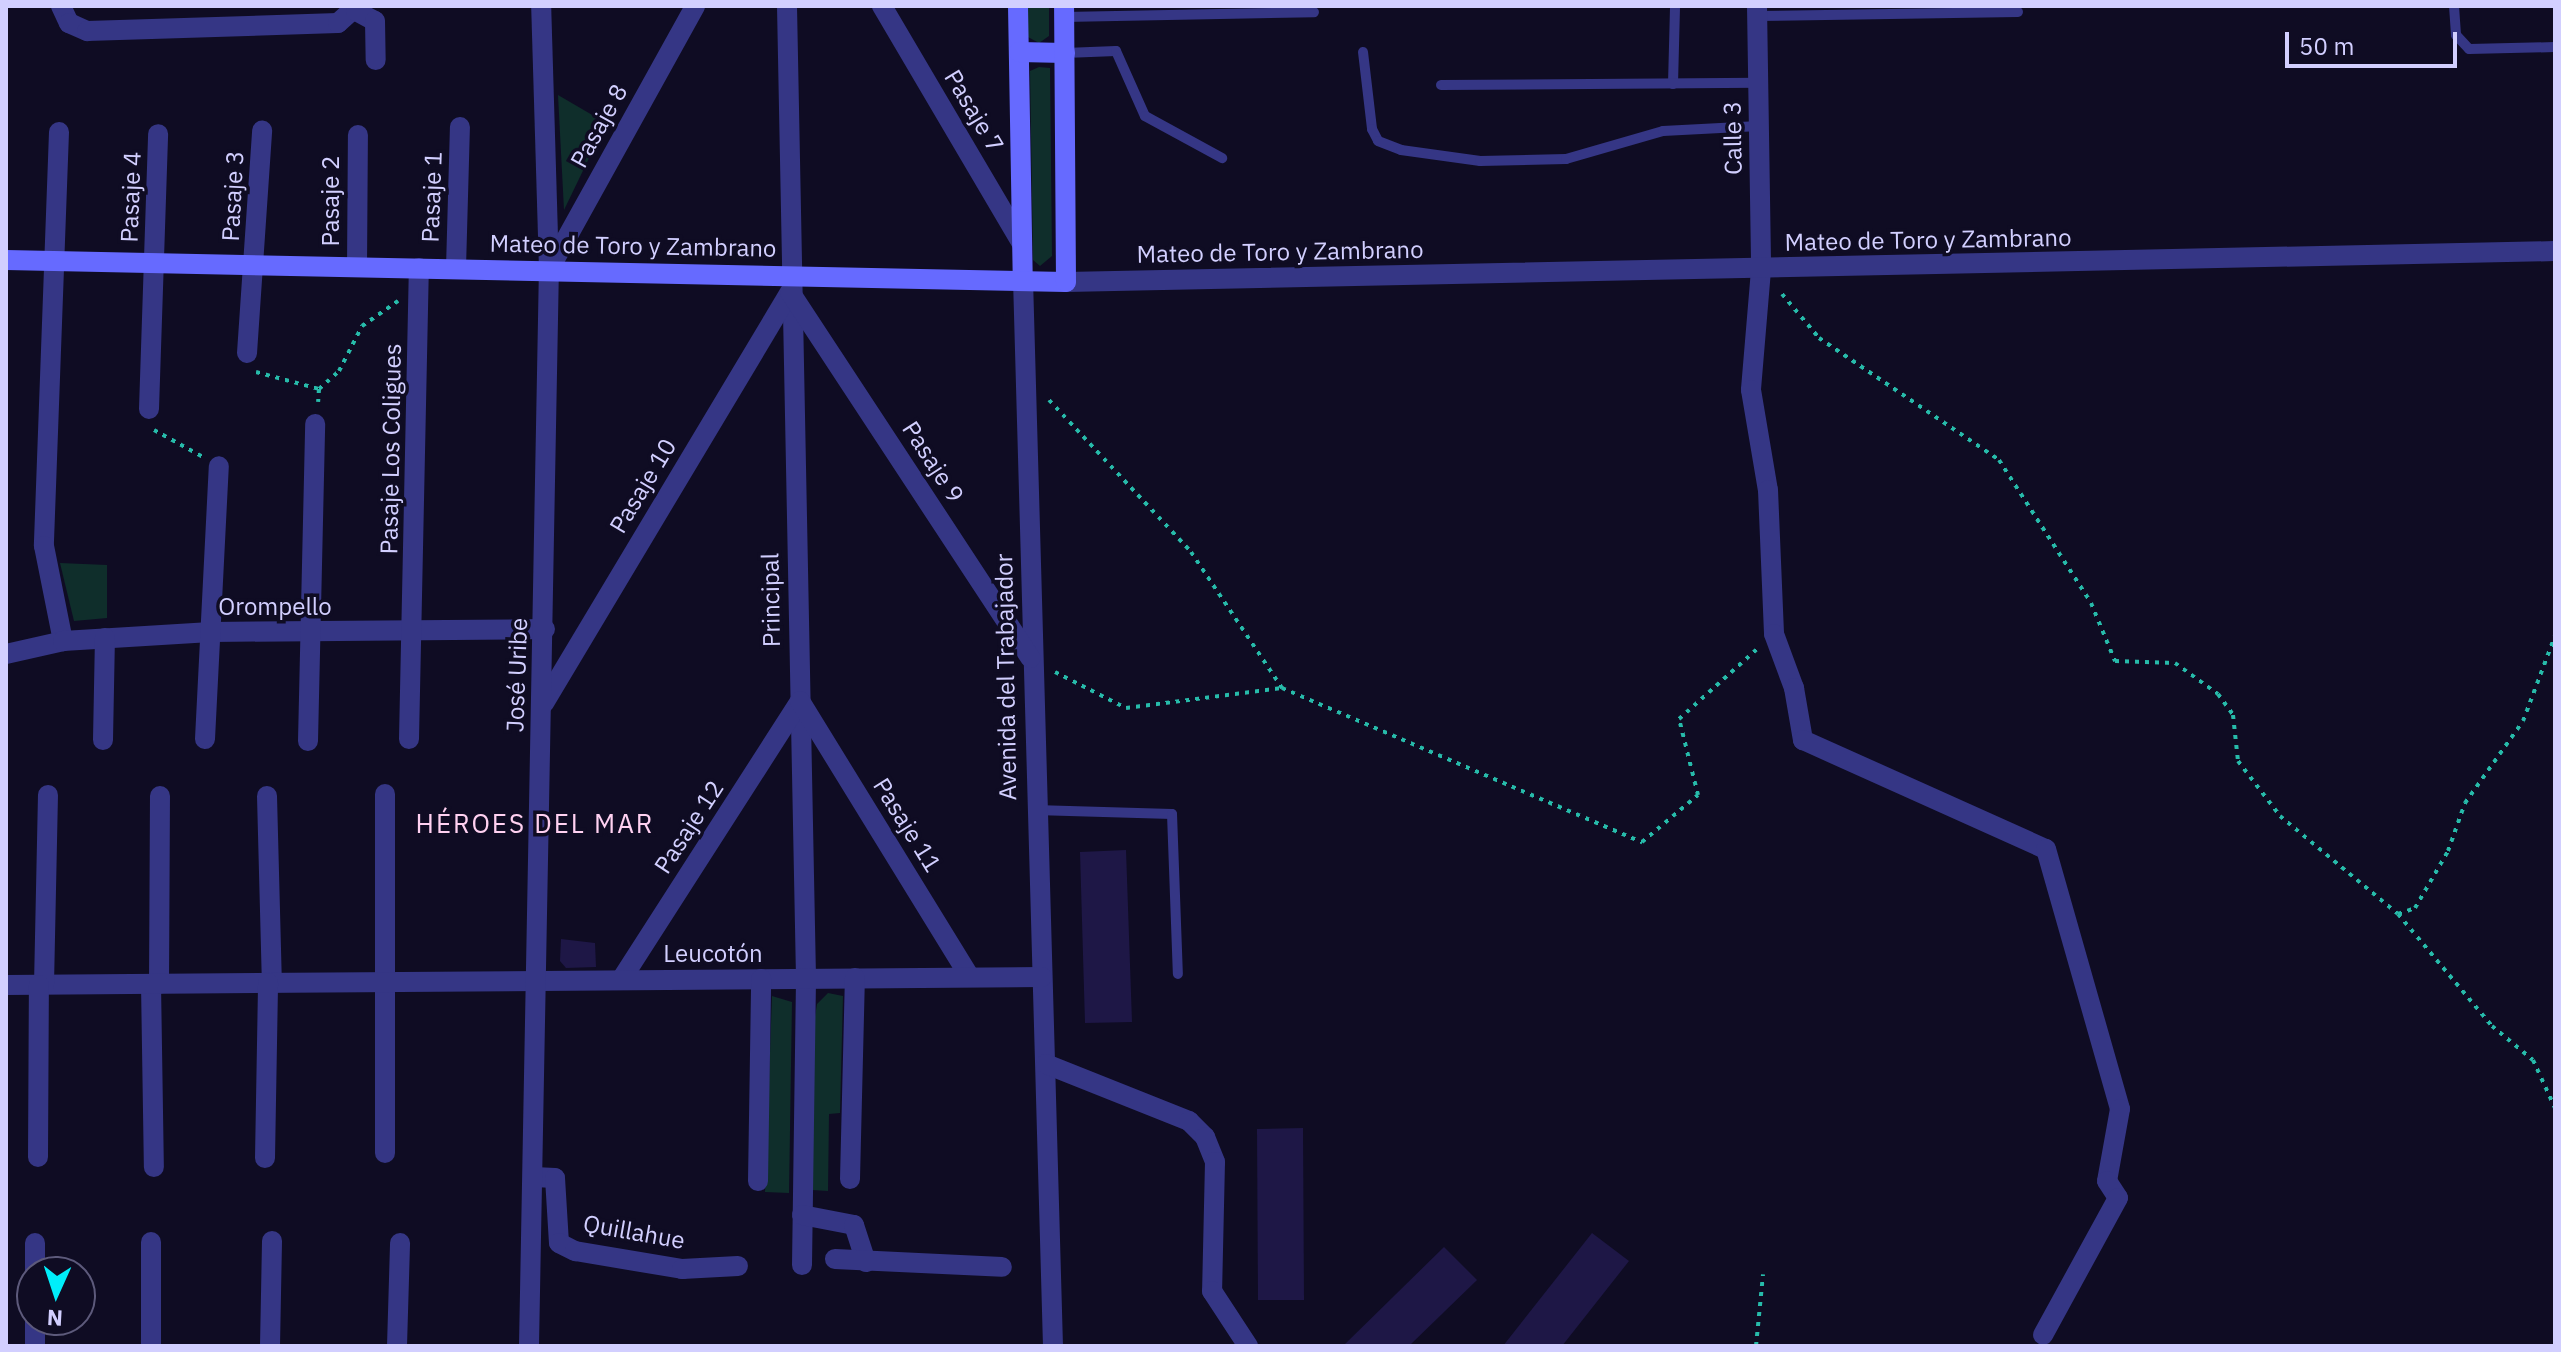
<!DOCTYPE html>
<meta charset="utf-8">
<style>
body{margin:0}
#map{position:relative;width:2561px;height:1352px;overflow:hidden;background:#0f0c23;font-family:"IBM Plex Sans",sans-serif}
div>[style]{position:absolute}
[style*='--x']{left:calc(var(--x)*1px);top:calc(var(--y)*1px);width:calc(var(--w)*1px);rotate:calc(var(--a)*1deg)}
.green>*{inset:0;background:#0f2e2b}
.building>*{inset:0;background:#1e1746}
.path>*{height:4px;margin-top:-2px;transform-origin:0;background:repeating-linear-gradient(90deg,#27bbaa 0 4px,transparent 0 10px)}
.lane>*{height:10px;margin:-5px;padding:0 5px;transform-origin:5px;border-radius:5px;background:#353685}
.street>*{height:20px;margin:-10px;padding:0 10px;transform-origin:10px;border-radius:10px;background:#353685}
.secondary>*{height:20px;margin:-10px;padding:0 10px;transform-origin:10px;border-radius:10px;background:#666aff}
span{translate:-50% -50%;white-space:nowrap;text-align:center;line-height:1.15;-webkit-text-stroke:7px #0f0c23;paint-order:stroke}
.street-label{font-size:24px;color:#d2cfff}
.neighbourhood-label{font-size:26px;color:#ffd1f1;letter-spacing:2px}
.frame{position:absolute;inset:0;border:8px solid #d2cfff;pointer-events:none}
.north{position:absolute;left:16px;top:1256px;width:80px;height:80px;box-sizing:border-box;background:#0f0c23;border:2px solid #5d5a7b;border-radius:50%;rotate:183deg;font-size:22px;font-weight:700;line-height:32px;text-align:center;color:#d2cfff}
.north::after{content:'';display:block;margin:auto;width:28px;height:36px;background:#00eefa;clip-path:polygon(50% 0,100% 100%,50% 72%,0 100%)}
.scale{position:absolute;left:2285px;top:32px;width:172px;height:36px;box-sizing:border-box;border:4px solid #d2cfff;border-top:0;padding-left:10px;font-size:24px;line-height:28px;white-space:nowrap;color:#d2cfff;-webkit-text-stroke:6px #0f0c23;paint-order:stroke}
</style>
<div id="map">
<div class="green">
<div style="clip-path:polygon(1027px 6px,1049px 6px,1049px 36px,1039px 43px,1028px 37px)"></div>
<div style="clip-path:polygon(1039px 67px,1050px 68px,1052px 256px,1040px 266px,1033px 260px,1030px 71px)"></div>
<div style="clip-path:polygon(558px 95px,606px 123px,564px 210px)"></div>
<div style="clip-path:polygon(60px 563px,107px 565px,107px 618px,74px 621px)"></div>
<div style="clip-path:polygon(828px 993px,843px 996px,840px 1113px,829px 1114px,828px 1191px,812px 1190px,814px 1023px,817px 1004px)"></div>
<div style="clip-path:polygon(772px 996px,792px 1002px,789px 1193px,765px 1192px)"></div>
</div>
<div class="building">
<div style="clip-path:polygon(1126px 850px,1132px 1022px,1085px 1023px,1080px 852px)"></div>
<div style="clip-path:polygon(561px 939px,595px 943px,596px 967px,566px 968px,560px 961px)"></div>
<div style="clip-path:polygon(1303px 1128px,1304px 1300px,1258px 1300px,1257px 1129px)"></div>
<div style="clip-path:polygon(1592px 1233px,1629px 1261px,1562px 1346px,1503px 1346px)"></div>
<div style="clip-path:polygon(1444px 1247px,1477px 1280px,1409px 1346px,1343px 1346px)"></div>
</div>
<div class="path">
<div style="--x:1782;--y:294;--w:57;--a:49.9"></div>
<div style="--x:1819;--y:338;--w:217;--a:34.1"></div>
<div style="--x:1999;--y:460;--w:170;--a:57.2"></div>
<div style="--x:2091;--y:603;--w:63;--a:67.5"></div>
<div style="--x:2115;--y:661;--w:60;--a:1.9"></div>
<div style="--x:2175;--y:663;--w:53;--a:35.8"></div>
<div style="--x:2218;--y:694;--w:26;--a:54"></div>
<div style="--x:2233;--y:715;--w:46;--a:83.8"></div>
<div style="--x:2238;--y:761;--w:69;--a:52.6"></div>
<div style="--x:2280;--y:816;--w:153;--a:39.7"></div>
<div style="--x:2398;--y:914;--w:18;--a:-19"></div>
<div style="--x:2415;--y:908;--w:66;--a:-59.9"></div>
<div style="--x:2448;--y:851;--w:51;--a:-70.5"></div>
<div style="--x:2465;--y:803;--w:100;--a:-54.7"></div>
<div style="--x:2523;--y:721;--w:91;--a:-69.4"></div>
<div style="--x:256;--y:372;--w:65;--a:15.1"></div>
<div style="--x:319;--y:389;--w:13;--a:94"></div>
<div style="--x:319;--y:389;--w:27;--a:-42"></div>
<div style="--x:339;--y:371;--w:51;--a:-62.9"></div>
<div style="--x:362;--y:326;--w:44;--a:-34.8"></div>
<div style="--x:1049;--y:400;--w:208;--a:46.9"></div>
<div style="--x:1191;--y:552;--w:164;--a:56.2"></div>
<div style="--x:154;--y:430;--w:56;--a:28.9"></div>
<div style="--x:1055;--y:672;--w:80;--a:26.9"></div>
<div style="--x:1126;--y:708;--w:157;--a:-7.3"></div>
<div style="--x:1282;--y:688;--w:392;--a:23.2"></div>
<div style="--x:1642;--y:842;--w:73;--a:-40"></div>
<div style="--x:1698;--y:795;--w:78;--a:-104"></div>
<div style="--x:1679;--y:719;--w:106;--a:-41.9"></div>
<div style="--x:2398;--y:914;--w:146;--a:50"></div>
<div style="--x:2492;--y:1026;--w:53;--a:39.7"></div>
<div style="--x:2533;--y:1060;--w:53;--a:65.4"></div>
<div style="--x:2555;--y:1244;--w:5;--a:90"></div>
<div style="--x:1756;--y:1346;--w:72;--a:-84.4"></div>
</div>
<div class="lane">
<div style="--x:2454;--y:6;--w:29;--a:86"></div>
<div style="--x:2456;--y:35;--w:19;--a:47"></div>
<div style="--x:2469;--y:49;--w:86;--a:-1.3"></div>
<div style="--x:1757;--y:16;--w:261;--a:-0.9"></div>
<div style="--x:1064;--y:17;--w:250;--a:-1.1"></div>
<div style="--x:1363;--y:52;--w:78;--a:83.3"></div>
<div style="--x:1372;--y:129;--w:13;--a:63"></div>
<div style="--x:1378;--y:141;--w:25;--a:21"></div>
<div style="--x:1401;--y:150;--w:80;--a:7.9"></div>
<div style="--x:1480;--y:161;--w:86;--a:-1.3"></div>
<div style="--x:1566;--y:159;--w:101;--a:-16.1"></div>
<div style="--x:1663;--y:131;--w:96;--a:-3"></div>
<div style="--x:1065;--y:53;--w:51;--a:-2.2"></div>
<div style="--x:1116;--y:51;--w:71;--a:66"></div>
<div style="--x:1145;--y:116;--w:88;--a:28.6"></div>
<div style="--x:1673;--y:84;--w:78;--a:-88.5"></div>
<div style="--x:1441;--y:85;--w:317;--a:-0.4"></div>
<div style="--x:1035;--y:810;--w:137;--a:1.7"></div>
<div style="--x:1172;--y:814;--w:160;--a:87.9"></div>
</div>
<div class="street">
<div style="--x:61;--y:6;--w:19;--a:65"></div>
<div style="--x:69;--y:23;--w:20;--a:24"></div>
<div style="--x:87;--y:31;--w:251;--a:-1.8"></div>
<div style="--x:338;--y:23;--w:25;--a:-42"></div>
<div style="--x:787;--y:6;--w:973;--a:88.88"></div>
<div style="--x:806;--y:979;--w:286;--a:90.8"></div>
<div style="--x:882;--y:6;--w:274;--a:59.5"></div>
<div style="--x:1757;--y:6;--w:264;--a:89.1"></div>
<div style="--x:1761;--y:270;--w:120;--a:94.8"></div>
<div style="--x:1751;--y:390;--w:101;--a:80.4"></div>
<div style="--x:1768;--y:490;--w:144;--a:87.6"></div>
<div style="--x:1774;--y:634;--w:58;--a:69.7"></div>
<div style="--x:1794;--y:688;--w:53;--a:80.2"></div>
<div style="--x:1803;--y:740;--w:266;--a:24.2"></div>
<div style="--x:2046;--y:849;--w:270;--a:74.1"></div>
<div style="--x:2120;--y:1109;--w:73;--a:100.2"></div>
<div style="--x:2107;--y:1181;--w:20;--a:57"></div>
<div style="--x:2118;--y:1198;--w:156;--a:118.7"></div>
<div style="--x:356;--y:11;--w:21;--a:28"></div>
<div style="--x:375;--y:21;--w:39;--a:89"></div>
<div style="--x:59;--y:132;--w:414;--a:92.1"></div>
<div style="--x:44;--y:546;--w:97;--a:78.7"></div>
<div style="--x:357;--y:267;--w:132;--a:-89.6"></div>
<div style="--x:456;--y:268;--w:141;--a:-88.4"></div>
<div style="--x:550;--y:268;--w:299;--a:-61"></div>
<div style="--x:1023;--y:279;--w:1067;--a:88.39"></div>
<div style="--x:1066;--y:282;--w:1489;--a:-1.19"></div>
<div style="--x:247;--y:353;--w:223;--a:-86.1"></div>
<div style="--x:149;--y:409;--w:275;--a:-88.1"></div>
<div style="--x:6;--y:654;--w:58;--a:-12.8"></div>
<div style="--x:63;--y:641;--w:148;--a:-3.5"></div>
<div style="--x:211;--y:632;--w:334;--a:-0.5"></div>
<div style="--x:544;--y:703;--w:479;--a:-59.1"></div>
<div style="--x:790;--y:292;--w:438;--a:56.7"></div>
<div style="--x:205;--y:739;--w:273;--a:-87.1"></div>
<div style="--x:409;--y:739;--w:471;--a:-88.8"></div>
<div style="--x:103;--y:740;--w:102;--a:-88.9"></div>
<div style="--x:308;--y:741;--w:317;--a:-88.7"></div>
<div style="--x:385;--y:794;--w:359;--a:90"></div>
<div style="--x:267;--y:796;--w:187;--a:88.5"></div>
<div style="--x:621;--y:980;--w:331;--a:-57.3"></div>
<div style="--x:800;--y:701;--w:324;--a:58.4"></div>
<div style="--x:151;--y:984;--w:183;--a:89.1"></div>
<div style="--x:159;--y:984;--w:188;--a:-89.7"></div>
<div style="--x:6;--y:985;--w:1036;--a:-0.44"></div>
<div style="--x:44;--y:985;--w:190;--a:-88.8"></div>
<div style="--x:1046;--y:1064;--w:154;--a:21.7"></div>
<div style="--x:1189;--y:1121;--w:23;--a:45"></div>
<div style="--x:1205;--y:1137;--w:27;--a:68"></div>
<div style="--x:1215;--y:1162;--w:129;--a:91.3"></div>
<div style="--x:1212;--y:1291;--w:66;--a:56.8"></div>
<div style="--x:38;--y:1157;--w:172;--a:-89.7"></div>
<div style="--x:265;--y:1158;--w:175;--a:-89"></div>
<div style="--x:534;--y:1177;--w:21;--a:3"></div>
<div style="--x:555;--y:1178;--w:65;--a:86.5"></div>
<div style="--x:559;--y:1243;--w:18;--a:27"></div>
<div style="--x:575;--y:1251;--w:109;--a:9.5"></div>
<div style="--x:682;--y:1269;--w:56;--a:-3.1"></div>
<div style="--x:850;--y:1179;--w:201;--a:-88.6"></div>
<div style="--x:758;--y:1181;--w:202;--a:-89.1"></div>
<div style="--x:802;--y:1215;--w:53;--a:10.9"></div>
<div style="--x:854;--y:1225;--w:39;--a:72"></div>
<div style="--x:835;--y:1259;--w:167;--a:2.7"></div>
<div style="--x:35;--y:1272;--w:29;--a:-90"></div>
<div style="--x:35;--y:1346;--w:26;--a:-90"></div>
<div style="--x:151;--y:1346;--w:104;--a:-90"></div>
<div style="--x:270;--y:1346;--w:105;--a:-88.9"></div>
<div style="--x:397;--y:1346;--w:103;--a:-88.3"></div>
<div style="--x:529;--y:1346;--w:1076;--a:-88.94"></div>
<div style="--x:549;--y:270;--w:264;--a:-91.7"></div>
</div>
<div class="secondary">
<div style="--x:1018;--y:6;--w:273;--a:89"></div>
<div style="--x:1019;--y:52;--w:46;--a:1.2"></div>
<div style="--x:6;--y:260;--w:1060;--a:1.19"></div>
<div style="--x:1066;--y:282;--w:276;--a:-90.4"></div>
</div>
<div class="street-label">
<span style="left:974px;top:111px;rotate:59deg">Pasaje 7</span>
<span style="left:599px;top:126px;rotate:-61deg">Pasaje 8</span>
<span style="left:1733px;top:138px;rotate:-91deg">Calle 3</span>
<span style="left:233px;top:196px;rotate:-87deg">Pasaje 3</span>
<span style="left:131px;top:197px;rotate:-88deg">Pasaje 4</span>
<span style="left:432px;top:197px;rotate:-88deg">Pasaje 1</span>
<span style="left:331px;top:201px;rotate:-90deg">Pasaje 2</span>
<span style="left:1928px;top:240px;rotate:-1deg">Mateo de Toro y Zambrano</span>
<span style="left:633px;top:246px;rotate:1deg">Mateo de Toro y Zambrano</span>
<span style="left:1280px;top:252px;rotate:-1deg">Mateo de Toro y Zambrano</span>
<span style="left:391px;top:449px;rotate:-89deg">Pasaje Los Coligues</span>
<span style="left:933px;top:462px;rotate:57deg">Pasaje 9</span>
<span style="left:643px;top:486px;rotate:-59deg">Pasaje 10</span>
<span style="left:771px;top:600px;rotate:-91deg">Principal</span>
<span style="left:275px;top:607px">Orompello</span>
<span style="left:517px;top:675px;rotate:-88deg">José Uribe</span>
<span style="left:1006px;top:677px;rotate:-91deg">Avenida del Trabajador</span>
<span style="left:907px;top:825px;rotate:58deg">Pasaje 11</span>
<span style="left:689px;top:827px;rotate:-57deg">Pasaje 12</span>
<span style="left:713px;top:954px">Leucotón</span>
<span style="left:634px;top:1232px;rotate:10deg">Quillahue</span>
</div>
<div class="neighbourhood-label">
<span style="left:535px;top:824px">HÉROES DEL MAR</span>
</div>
<div class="frame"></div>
<div class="north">N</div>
<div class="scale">50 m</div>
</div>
